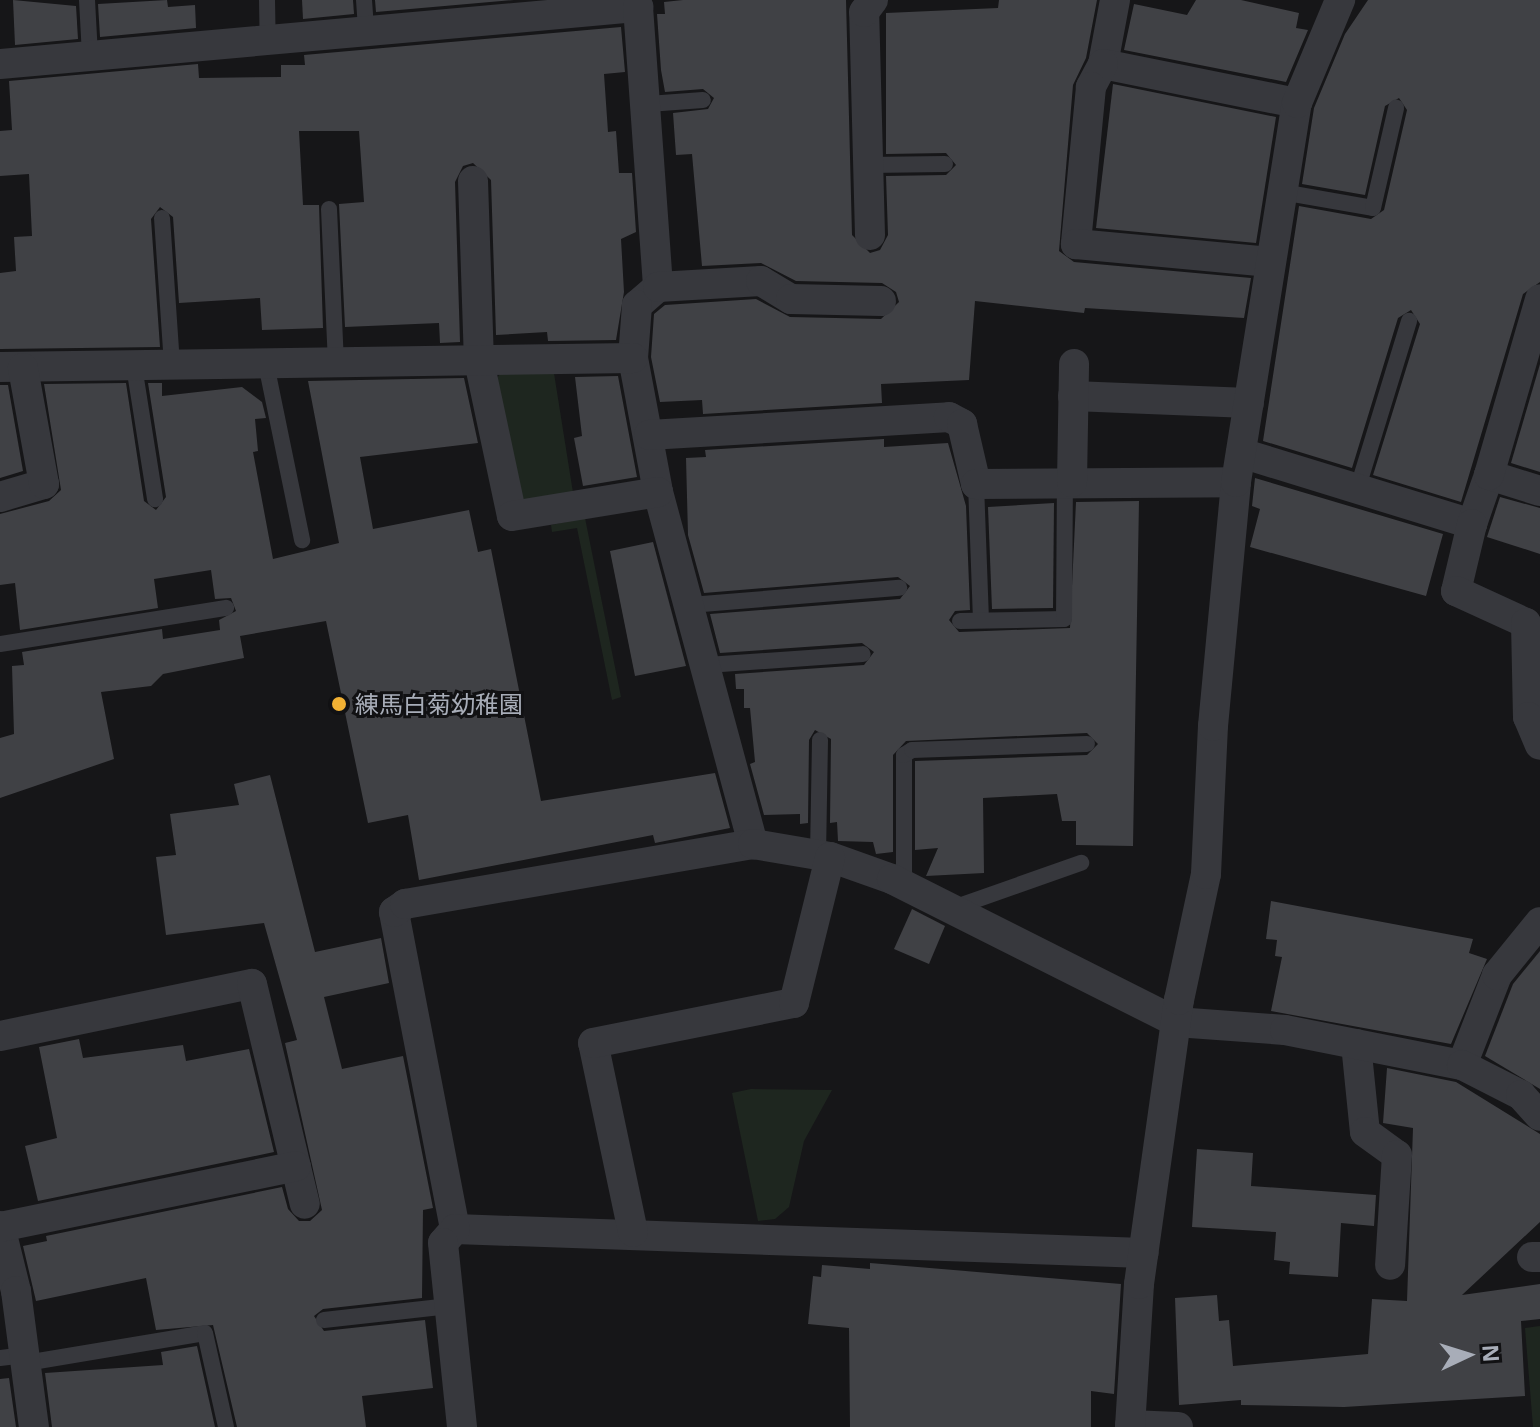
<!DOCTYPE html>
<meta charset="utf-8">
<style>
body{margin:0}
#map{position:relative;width:1540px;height:1427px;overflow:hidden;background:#161618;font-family:"Open Sans","Noto Sans JP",sans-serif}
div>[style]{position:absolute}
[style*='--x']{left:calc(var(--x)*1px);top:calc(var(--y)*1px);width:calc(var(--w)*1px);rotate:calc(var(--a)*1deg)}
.green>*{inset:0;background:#1e261f}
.building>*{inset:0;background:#404145}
.lane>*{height:16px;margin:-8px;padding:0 8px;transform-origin:8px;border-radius:8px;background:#37383d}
.street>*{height:30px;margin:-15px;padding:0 15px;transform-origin:15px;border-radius:15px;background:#37383d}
.dots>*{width:22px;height:22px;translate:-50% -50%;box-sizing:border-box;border:4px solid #111113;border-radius:50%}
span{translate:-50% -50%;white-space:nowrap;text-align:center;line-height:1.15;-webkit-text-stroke:6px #111113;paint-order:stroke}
.poi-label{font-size:24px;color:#a8adb8}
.left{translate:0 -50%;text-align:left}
.north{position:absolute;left:1428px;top:1315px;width:80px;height:80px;-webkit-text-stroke:6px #111113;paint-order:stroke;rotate:86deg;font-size:22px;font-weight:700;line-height:32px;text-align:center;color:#a8adb8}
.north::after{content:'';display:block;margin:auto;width:28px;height:36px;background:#a8adb8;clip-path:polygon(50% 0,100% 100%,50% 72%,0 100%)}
</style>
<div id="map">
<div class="green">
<div style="clip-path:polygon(553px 367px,574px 499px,530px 508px,517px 497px,495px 381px,504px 368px)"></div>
<div style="clip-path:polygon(585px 518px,621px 697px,612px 700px,577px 528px,552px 532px,551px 525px)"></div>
<div style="clip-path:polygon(751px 1089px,832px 1090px,804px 1141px,789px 1207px,775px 1219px,758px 1221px,732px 1093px)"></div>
<div style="clip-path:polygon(1540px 1326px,1540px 1427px,1533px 1427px,1525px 1328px)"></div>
</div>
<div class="building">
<div style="clip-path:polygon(13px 0,76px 6px,78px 39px,15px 45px)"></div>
<div style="clip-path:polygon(167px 0,168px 7px,195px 5px,196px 28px,100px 37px,98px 4px)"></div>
<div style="clip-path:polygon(302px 0,353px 0,354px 14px,303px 19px)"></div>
<div style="clip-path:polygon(375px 0,514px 0,376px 12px)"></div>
<div style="clip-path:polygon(683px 0,846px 0,852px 235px,870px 253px,880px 250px,888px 235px,886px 176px,946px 175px,956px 165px,946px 153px,886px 154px,886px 13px,998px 8px,999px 0,1097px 0,1086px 58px,1073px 85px,1059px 251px,1074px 262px,1251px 278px,1244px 318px,1085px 308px,1084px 313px,975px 301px,969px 380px,881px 384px,882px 403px,703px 414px,702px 400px,660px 402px,651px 357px,654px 314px,665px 305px,756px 299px,790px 317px,881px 319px,899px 302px,896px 292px,882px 283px,796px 281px,761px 263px,702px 266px,692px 154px,676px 155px,673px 113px,708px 109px,714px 98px,703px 89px,665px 92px,661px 70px,657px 14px,665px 14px,664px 2px)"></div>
<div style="clip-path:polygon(1196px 0,1241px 0,1299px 13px,1296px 28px,1308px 30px,1286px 82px,1124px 50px,1134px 4px,1187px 15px)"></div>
<div style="clip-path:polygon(1368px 0,1540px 0,1540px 282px,1523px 294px,1461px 502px,1373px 475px,1420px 324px,1411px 310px,1398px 318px,1352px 468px,1263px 441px,1299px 206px,1371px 219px,1384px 210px,1407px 110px,1399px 98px,1385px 106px,1365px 195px,1302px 184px,1314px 108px,1345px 34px)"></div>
<div style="clip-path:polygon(621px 27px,625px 72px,604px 74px,608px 132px,616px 131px,619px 173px,632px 173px,636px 232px,621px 239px,624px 292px,616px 340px,548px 341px,547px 332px,496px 335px,491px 180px,473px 163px,463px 166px,455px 182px,460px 342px,440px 343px,439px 323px,345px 327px,339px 204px,364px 202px,359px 131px,299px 131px,303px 205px,319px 205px,323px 328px,262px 330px,260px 298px,179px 303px,173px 217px,160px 207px,151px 219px,160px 347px,0 349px,0 273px,16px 271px,14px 237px,32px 236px,29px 174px,0 176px,0 131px,12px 130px,9px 81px,198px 64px,199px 78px,281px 77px,281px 65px,305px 65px,304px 55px)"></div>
<div style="clip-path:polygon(1113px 84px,1276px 117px,1256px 243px,1096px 228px)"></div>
<div style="clip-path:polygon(1540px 364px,1540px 472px,1511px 463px)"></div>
<div style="clip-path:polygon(618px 376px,637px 477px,583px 486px,574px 438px,582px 436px,575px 377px)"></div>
<div style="clip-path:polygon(464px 378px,478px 443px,360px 457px,373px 529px,469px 510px,478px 552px,491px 549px,541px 801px,715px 773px,730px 828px,655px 843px,653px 835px,419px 880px,408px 815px,368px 823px,326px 621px,240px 636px,244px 658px,163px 674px,151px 686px,101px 692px,114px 759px,0 798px,0 738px,14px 734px,12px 666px,24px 665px,22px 652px,162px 629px,163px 639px,220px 630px,219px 620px,236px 611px,231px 598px,215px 599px,211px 570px,154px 579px,158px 608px,20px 630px,15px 583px,0 585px,0 514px,49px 501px,61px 490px,44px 384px,126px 383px,144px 501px,156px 510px,166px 497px,148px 383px,162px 383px,162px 396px,242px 387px,262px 402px,266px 418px,255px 419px,258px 451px,253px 452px,273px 559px,339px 543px,308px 381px)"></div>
<div style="clip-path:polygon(0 385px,8px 385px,23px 471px,0 478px)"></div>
<div style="clip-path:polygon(884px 439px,884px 447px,948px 443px,966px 506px,970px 610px,955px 611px,949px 620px,959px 632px,1070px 628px,1076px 502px,1139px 501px,1133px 846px,1076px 845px,1076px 821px,1062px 821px,1057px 794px,983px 798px,984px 873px,926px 876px,938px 848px,915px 850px,915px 761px,1087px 755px,1098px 744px,1087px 733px,906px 741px,893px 755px,893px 852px,876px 854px,873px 842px,838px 841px,837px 822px,830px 823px,831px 739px,815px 730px,809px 740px,808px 823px,800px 824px,800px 814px,764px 815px,750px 764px,755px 762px,750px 708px,744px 708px,744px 689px,736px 689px,735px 674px,864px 665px,874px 652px,862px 643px,720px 653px,710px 614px,900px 599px,910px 586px,898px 577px,704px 593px,688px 535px,686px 458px,706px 457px,705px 450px)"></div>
<div style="clip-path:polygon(1255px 478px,1443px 534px,1426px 596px,1250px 547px,1260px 509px,1252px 506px)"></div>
<div style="clip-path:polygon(1500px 497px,1540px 508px,1540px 554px,1487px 537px)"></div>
<div style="clip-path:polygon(1054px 503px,1053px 608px,992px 609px,988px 507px)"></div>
<div style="clip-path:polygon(653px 542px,686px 666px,635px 676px,610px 551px)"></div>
<div style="clip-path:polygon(270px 775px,315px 952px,381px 938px,389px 983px,324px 997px,342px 1069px,403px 1056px,433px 1208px,423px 1210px,422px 1298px,323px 1309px,314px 1316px,324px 1331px,425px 1320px,433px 1388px,362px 1396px,366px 1427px,237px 1427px,213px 1325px,156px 1330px,146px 1278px,36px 1301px,23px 1246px,47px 1241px,46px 1236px,282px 1187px,288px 1209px,299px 1221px,310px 1221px,322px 1210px,285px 1043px,297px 1040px,264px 923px,166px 935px,156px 857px,176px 855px,170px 814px,239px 805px,234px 784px)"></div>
<div style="clip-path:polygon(1271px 901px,1473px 939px,1469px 953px,1487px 959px,1451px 1044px,1271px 1011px,1282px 957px,1275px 956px,1277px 940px,1266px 939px)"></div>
<div style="clip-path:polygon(912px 909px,945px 926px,929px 964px,894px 949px)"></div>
<div style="clip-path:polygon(1540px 951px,1540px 1089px,1485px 1056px,1513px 984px)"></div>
<div style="clip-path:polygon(79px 1039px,83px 1058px,183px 1045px,186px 1061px,249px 1049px,274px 1152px,38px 1201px,25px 1146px,57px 1138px,39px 1047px)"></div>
<div style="clip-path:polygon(1387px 1068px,1456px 1082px,1540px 1134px,1540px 1222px,1462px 1295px,1540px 1284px,1540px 1319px,1521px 1321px,1525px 1396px,1344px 1407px,1241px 1405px,1241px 1400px,1179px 1405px,1175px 1298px,1217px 1295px,1219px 1321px,1229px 1320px,1233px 1366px,1368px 1354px,1372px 1299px,1407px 1301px,1413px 1128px,1383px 1123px)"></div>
<div style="clip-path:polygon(1197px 1149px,1253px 1153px,1251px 1186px,1376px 1195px,1374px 1226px,1341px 1223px,1338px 1277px,1289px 1274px,1290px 1262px,1274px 1260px,1276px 1232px,1192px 1227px)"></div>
<div style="clip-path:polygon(870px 1263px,1121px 1284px,1114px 1394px,1091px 1391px,1091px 1427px,850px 1427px,849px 1328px,808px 1324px,813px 1276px,821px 1277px,822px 1265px,870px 1269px)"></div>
<div style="clip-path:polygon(197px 1346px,215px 1427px,52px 1427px,45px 1373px,163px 1365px,161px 1352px)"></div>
<div style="clip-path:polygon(9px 1378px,16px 1427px,0 1427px,0 1379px)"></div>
</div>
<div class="lane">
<div style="--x:87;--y:0;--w:56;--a:86.9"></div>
<div style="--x:267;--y:0;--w:39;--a:89"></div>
<div style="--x:364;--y:0;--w:30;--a:86"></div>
<div style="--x:648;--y:104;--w:55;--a:-4.2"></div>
<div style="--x:868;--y:165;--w:77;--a:-0.7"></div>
<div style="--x:1282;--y:192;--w:92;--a:10"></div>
<div style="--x:1373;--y:208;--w:103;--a:-77"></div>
<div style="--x:329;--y:209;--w:152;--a:87.4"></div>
<div style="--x:162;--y:218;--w:147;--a:86.1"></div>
<div style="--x:266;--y:364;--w:180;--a:78.4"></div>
<div style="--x:134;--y:366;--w:135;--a:81"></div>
<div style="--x:976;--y:484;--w:135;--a:87.9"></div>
<div style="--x:1358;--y:487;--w:174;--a:-72.9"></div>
<div style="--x:690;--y:605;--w:210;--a:-4.7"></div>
<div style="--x:960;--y:621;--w:104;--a:-1.1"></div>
<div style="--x:1064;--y:619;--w:137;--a:-89.6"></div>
<div style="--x:0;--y:644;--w:229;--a:-9.1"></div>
<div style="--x:707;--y:665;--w:156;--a:-4"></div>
<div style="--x:818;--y:855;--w:115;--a:-89"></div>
<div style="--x:904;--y:885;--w:130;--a:-90"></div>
<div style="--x:904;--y:755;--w:9;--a:-32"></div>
<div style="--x:912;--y:750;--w:175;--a:-2"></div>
<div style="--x:953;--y:908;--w:136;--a:-19.4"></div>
<div style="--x:324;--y:1320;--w:126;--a:-6.4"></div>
<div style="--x:0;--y:1358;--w:25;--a:-7"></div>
<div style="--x:26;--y:1363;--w:181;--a:-9.5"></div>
<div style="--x:205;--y:1333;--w:96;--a:77.4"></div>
</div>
<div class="street">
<div style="--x:1115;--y:0;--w:65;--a:100.6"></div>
<div style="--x:1103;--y:64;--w:198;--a:11.4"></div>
<div style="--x:0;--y:64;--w:641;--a:-5.11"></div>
<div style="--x:638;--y:7;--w:281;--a:85.9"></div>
<div style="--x:658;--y:287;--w:28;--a:139"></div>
<div style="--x:637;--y:305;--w:53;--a:94.3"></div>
<div style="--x:633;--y:358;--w:136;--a:79.4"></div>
<div style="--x:658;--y:492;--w:365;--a:74.9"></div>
<div style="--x:1103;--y:64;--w:26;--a:118"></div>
<div style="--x:1091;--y:87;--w:158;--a:95.5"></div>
<div style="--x:1076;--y:244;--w:195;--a:5.3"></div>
<div style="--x:473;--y:181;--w:180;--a:88.1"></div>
<div style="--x:479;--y:361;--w:158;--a:78"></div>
<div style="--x:512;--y:516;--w:148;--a:-9.3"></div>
<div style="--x:870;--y:235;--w:223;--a:-91.5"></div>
<div style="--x:864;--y:12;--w:15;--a:-53"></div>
<div style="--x:658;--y:287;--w:103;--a:-3.3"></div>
<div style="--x:761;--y:281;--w:35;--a:31"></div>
<div style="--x:791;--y:299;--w:90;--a:1.3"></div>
<div style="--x:0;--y:367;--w:633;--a:-0.81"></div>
<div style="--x:1073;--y:396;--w:176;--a:2.3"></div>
<div style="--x:649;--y:435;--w:301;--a:-3.4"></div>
<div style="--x:949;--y:417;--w:15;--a:28"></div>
<div style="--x:962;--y:424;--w:62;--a:76.9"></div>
<div style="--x:976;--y:484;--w:260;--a:-0.4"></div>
<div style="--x:1241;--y:453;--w:242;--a:17.1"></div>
<div style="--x:1472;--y:524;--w:52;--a:-70.9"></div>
<div style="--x:1489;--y:475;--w:53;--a:17.4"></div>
<div style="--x:1489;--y:475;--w:183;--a:-73.8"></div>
<div style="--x:1072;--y:482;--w:118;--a:-89"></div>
<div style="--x:0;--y:497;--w:46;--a:-16.5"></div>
<div style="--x:44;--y:484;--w:118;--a:-100.3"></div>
<div style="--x:1472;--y:524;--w:69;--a:103.4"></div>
<div style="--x:1456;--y:591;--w:77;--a:24.6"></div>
<div style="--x:1526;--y:623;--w:94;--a:88.8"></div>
<div style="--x:1528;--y:717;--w:30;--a:67"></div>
<div style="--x:0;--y:1036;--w:257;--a:-11.7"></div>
<div style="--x:252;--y:984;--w:226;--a:76.5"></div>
<div style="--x:1356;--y:1044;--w:88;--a:84.2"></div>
<div style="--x:1365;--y:1132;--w:39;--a:36"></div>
<div style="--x:1397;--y:1155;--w:110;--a:93.6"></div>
<div style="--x:1462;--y:1065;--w:97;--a:-68.7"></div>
<div style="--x:1497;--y:975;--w:68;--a:-50.9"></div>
<div style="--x:0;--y:1226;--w:67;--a:76.2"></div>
<div style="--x:16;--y:1291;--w:137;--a:82.5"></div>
<div style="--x:0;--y:1227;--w:302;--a:-11.6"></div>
<div style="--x:455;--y:1229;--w:323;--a:-100.9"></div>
<div style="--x:394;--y:912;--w:14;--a:-36"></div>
<div style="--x:405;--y:904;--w:353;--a:-9.8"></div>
<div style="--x:753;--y:844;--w:78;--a:9.6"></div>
<div style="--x:830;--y:857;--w:66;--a:19.5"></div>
<div style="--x:892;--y:879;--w:318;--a:26.7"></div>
<div style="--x:1176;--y:1022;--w:109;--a:4.2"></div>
<div style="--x:1285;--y:1030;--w:180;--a:11.2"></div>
<div style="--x:1462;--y:1065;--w:66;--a:27"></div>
<div style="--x:1521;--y:1095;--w:28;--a:48"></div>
<div style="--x:455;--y:1229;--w:689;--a:1.99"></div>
<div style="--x:455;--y:1229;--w:18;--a:131"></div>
<div style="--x:443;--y:1243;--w:185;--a:84.1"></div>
<div style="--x:633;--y:1232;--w:193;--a:-101.9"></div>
<div style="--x:593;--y:1043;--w:205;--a:-11.3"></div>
<div style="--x:794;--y:1003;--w:150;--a:-76.1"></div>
<div style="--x:1532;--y:1257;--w:8;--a:0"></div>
<div style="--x:1130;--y:1425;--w:48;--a:2.4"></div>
<div style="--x:1130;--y:1427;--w:143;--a:-86.4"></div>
<div style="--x:1139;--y:1284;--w:287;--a:-82"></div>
<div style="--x:1179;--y:1000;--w:129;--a:-77.9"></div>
<div style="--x:1206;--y:874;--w:148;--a:-87.3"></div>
<div style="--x:1213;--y:726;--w:245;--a:-84.6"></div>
<div style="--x:1236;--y:482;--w:384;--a:-80.9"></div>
<div style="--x:1297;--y:103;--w:112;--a:-67.3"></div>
</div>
<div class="dots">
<div style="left:339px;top:704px;background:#f2b134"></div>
</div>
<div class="poi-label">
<span class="left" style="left:355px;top:704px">練馬白菊幼稚園</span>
</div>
<div class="north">N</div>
</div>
